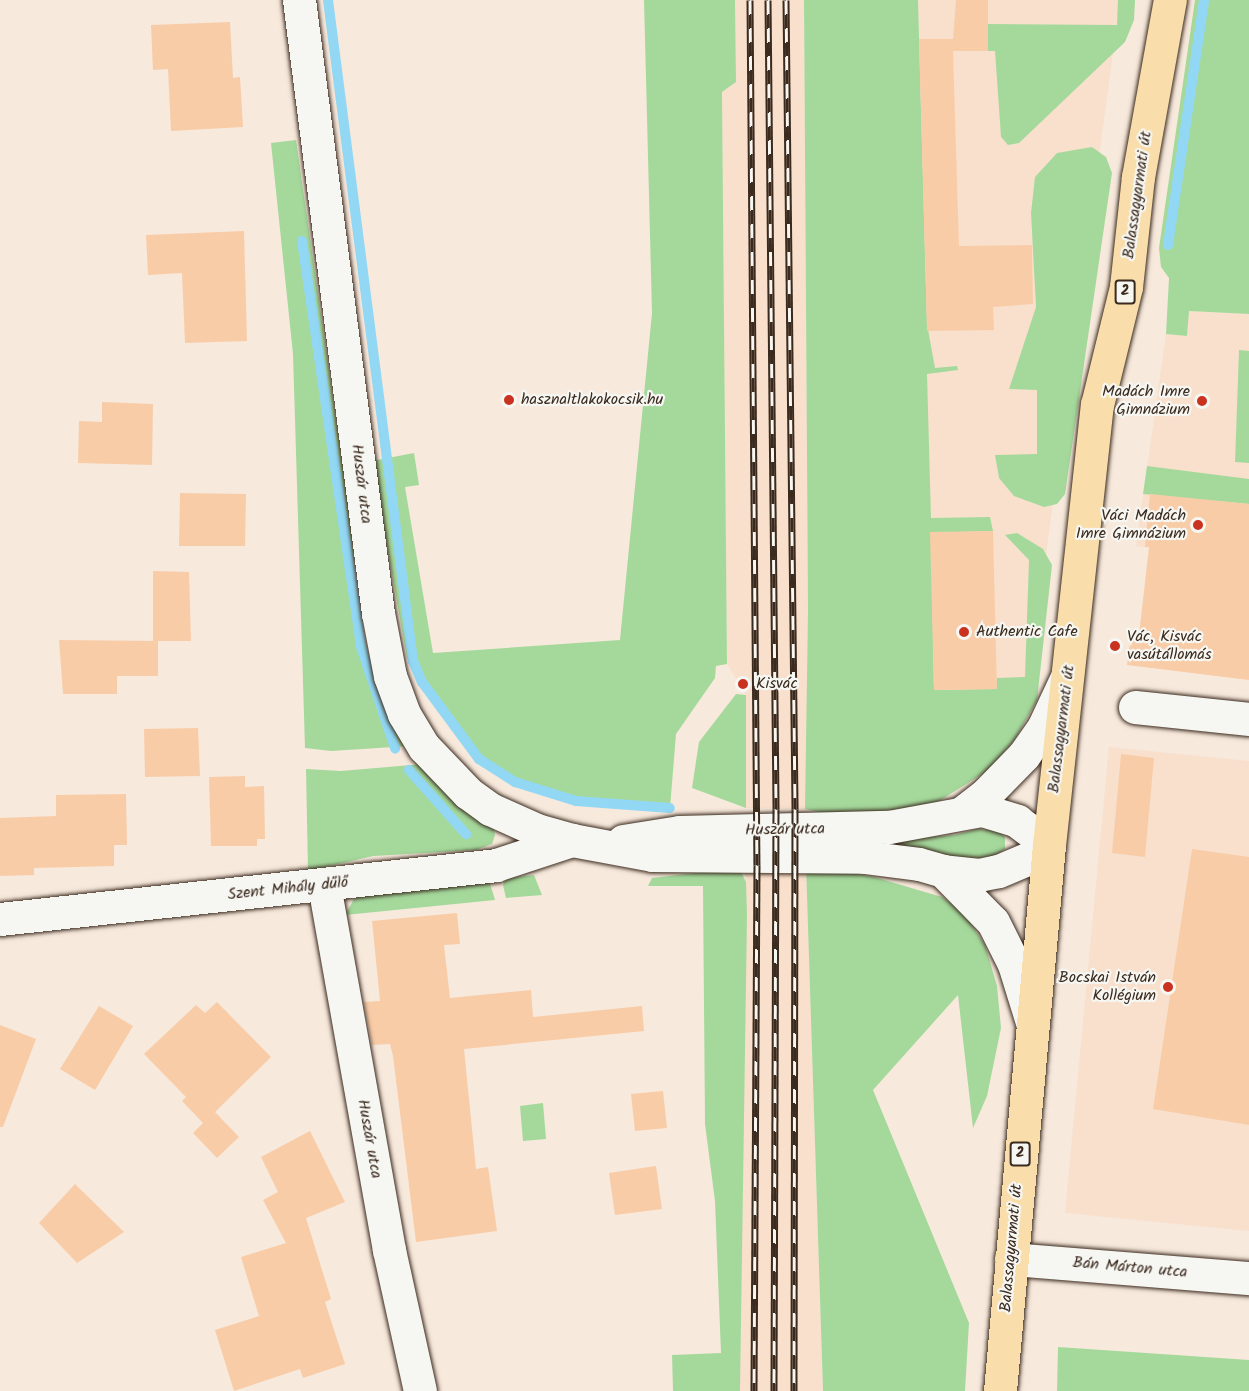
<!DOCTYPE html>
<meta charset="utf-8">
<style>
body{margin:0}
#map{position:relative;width:1249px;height:1391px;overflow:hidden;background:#f7e9dc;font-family:Kalam,sans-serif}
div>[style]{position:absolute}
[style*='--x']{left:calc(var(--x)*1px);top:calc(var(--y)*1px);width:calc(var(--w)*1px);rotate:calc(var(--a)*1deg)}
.built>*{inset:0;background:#f8e0cc}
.green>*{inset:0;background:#a5d99c}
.stream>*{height:10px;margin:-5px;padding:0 5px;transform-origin:5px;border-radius:5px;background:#92d8f4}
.building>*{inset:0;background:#f9cca8}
.roads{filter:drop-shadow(0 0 2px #3b2a1e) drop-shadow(0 0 2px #3b2a1e)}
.minor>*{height:33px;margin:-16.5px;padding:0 16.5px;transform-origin:16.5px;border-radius:16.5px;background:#f6f6f2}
.primary>*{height:33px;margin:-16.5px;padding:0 16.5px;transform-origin:16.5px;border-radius:16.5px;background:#f9deab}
.rail>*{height:7px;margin-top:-3.5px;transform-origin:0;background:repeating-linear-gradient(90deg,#f6f6f2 0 14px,#3b2a1e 0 28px);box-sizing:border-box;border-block:2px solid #3b2a1e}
.dots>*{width:16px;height:16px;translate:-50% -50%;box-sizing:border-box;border:3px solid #f6f6f2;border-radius:50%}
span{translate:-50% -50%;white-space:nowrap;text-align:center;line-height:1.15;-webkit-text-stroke:4.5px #f6f6f2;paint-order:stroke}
.shield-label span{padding:2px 4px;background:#f6f6f2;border:2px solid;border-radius:4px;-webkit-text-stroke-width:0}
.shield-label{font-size:15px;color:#3b2a1e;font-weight:700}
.street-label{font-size:16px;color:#3b2a1e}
.poi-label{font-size:16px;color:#3b2a1e}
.right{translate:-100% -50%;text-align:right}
.left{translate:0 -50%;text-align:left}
</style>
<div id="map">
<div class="built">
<div style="clip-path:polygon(735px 0,804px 0,809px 752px,805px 809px,746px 808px,746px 695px,727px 664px,722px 92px,736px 82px)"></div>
<div style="clip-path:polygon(918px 0,1120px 0,1028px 690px,934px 690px)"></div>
<div style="clip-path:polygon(1188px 311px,1249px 314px,1249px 559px,1136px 546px,1166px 334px,1187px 336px)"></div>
<div style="clip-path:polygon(1109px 747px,1249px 761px,1249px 1231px,1065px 1213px)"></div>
<div style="clip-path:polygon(746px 865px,806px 865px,823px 1391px,740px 1391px)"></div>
</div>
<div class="green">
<div style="clip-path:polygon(644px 0,735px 0,736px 82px,722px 92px,727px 664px,716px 666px,715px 678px,676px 734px,670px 808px,576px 801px,515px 782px,476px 756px,407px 658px,372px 461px,414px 453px,419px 485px,405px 487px,433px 653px,620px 640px,652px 313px)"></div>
<div style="clip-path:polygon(804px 0,918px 0,927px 324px,935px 368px,957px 366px,958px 370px,927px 374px,931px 518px,990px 517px,993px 531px,931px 533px,934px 690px,996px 689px,997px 678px,1025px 677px,1029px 560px,1005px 535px,1017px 533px,1043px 549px,1052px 565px,1037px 700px,1015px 739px,990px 769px,936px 803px,857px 820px,805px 809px,808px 611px)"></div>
<div style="clip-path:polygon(1118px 0,1135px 0,1134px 20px,1125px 42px,1019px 143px,1008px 145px,1001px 137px,995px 51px,988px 51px,988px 24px,1117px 25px)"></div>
<div style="clip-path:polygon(1195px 0,1249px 0,1249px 314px,1189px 311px,1187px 336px,1166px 334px,1169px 278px,1161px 267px,1159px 248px)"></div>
<div style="clip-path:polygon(296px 140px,349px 511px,360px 616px,373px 675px,409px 746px,331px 751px,305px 748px,293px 354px,271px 143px)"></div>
<div style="clip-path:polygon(1092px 147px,1106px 157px,1112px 173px,1065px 494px,1057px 504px,1044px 507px,1014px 496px,999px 478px,995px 455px,1037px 454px,1037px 390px,1009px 389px,1036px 307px,1031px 213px,1035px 177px,1057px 153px)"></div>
<div style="clip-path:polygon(1239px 350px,1249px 351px,1249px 463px,1235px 462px)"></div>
<div style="clip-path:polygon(1147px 466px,1249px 479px,1249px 504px,1143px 494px)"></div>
<div style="clip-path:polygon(736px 694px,746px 695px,746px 808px,692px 788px,699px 742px)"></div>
<div style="clip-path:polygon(423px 764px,492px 821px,495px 835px,492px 844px,476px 850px,373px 856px,308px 871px,306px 769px,341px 771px)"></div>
<div style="clip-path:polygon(978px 829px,999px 831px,1005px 837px,1005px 849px,987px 862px,806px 848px,954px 835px)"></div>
<div style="clip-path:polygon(806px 865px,874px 877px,942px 897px,964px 913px,985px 945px,997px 986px,1001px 1028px,987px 1096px,973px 1128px,958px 995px,873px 1090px,969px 1323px,965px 1391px,823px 1391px)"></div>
<div style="clip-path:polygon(739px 868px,746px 882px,747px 915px,740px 1391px,673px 1391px,672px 1355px,721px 1353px,715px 1201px,705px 1124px,703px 886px,648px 886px,652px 878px)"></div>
<div style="clip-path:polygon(534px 875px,542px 895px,506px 898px,503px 885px,506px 878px)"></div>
<div style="clip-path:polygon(488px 877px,495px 900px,345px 915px,354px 899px,380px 888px)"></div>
<div style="clip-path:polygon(543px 1103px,546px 1139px,523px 1141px,520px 1106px)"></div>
<div style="clip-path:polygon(1058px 1347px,1249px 1360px,1249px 1391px,1057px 1391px)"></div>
</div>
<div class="stream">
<div style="--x:328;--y:0;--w:666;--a:82.67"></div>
<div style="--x:413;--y:661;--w:23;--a:67"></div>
<div style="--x:422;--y:682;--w:96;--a:53.5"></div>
<div style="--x:479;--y:759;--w:43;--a:32.6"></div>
<div style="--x:515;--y:782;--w:64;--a:17.3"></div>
<div style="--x:576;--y:801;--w:94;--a:4.3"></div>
<div style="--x:302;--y:241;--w:410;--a:81.7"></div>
<div style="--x:361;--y:647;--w:107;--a:71.4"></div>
<div style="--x:1168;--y:245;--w:248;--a:-81.6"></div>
<div style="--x:409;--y:770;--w:86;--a:48.3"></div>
</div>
<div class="building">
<div style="clip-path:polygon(956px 0,988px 0,988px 51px,953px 51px,959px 246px,1032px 245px,1033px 304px,993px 307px,994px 330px,927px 331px,919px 39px,953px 39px)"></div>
<div style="clip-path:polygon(230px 22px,233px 78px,240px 77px,243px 127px,171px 131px,168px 69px,153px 70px,151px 25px)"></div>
<div style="clip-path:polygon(244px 231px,247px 341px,185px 343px,182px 273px,148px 275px,146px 235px)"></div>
<div style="clip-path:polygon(102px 402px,153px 404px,152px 465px,78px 463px,79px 421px,102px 422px)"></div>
<div style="clip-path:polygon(180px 493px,246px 494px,245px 546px,179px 546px)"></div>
<div style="clip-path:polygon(1150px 494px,1249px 504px,1249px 680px,1127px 665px,1131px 635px,1139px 635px,1149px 547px,1145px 547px)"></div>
<div style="clip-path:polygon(993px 531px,997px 689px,934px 690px,930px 532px)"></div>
<div style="clip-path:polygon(153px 571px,189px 572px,191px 641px,153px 641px)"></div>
<div style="clip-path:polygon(59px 640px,158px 641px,158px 676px,117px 676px,117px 694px,63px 694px)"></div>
<div style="clip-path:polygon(198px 728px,200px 776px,145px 777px,144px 729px)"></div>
<div style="clip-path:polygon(1121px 754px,1154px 758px,1145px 857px,1112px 853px)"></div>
<div style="clip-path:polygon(245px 776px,245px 787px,264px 786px,265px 839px,257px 839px,257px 846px,211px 846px,209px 777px)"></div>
<div style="clip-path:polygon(126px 794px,127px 845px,114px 845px,114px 866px,34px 868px,34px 875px,0 876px,0 818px,56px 816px,56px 795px)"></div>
<div style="clip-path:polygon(1192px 849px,1249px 857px,1249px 1125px,1153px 1109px)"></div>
<div style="clip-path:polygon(457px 913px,460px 944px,444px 945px,450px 998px,531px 990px,533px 1017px,642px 1006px,644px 1031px,464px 1049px,476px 1169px,488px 1167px,497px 1231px,416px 1242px,393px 1056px,390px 1044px,372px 1045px,364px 1002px,380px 1001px,372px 921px)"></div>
<div style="clip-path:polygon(217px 1002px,271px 1057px,215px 1112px,239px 1137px,217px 1158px,193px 1133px,203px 1123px,182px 1101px,186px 1097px,144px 1054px,196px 1005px,205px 1013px)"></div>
<div style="clip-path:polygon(99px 1006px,133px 1026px,95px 1090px,60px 1069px)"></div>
<div style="clip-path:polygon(0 1025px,36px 1039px,3px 1127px,0 1127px)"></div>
<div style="clip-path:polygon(663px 1091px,667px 1128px,635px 1131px,631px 1094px)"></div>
<div style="clip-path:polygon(310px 1131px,345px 1202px,306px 1218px,331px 1299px,325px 1302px,345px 1364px,303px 1378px,300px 1369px,234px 1391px,215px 1330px,259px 1316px,241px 1257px,286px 1243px,263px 1200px,278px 1192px,261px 1157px)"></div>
<div style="clip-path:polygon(656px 1166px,662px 1209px,615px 1215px,609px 1173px)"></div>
<div style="clip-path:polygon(75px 1184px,124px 1232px,77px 1263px,39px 1223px)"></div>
</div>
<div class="roads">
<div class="minor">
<div style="--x:299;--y:0;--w:618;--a:82.66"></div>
<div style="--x:378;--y:613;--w:64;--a:79.2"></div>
<div style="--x:390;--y:676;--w:40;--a:69.8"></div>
<div style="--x:404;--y:714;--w:39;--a:59"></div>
<div style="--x:424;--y:747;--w:64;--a:46.3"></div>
<div style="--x:468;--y:793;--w:27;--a:36"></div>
<div style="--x:490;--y:809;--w:51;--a:24.1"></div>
<div style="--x:537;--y:830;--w:36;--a:16"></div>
<div style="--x:572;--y:840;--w:81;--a:10.6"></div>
<div style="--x:652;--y:855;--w:212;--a:0.5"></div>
<div style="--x:864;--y:857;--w:55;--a:7.3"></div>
<div style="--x:919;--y:864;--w:25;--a:16"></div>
<div style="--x:943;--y:871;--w:71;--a:45.6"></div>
<div style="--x:993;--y:922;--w:47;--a:63.4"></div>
<div style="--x:1014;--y:964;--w:61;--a:72.8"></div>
<div style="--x:1135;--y:707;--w:115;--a:6"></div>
<div style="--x:963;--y:812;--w:29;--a:-38"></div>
<div style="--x:986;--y:794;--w:54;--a:-45.7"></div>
<div style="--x:1024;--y:755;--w:33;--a:-55"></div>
<div style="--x:1043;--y:728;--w:52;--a:-64.9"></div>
<div style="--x:623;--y:841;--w:57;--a:-9.1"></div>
<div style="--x:679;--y:832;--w:210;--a:-1.4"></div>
<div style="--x:889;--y:827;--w:95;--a:-10.4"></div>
<div style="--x:982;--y:810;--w:37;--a:17"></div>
<div style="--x:1017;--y:821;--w:40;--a:37"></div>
<div style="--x:1049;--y:845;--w:19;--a:144"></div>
<div style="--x:1034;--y:856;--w:39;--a:157"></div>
<div style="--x:998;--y:871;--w:19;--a:168"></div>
<div style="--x:979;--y:875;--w:36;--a:-174"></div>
<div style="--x:324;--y:885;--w:371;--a:79.9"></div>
<div style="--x:389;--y:1250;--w:144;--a:77.6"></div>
<div style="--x:0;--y:919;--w:499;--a:-6.2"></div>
<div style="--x:496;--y:865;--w:80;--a:-18.2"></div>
<div style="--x:1011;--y:1259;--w:239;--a:4.6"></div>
</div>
<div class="primary">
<div style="--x:1000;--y:1391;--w:548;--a:-84.87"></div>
<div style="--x:1049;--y:845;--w:443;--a:-83.8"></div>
<div style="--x:1097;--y:405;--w:122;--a:-76.2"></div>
<div style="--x:1126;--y:287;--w:111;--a:-83.8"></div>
<div style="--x:1138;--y:177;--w:180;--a:-79.8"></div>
</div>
</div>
<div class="rail">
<div style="--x:750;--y:0;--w:865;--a:89.54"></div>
<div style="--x:757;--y:865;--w:526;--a:90.33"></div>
<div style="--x:768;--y:0;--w:809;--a:89.43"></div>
<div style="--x:776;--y:809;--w:582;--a:90.2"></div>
<div style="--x:786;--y:0;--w:809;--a:89.36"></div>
<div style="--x:795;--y:809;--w:582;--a:90.1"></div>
</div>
<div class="dots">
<div style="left:509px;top:400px;background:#c8321e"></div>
<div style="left:1202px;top:401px;background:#c8321e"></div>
<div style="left:1198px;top:525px;background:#c8321e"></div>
<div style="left:964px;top:632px;background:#c8321e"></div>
<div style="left:1115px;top:646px;background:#c8321e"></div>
<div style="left:743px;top:684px;background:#c8321e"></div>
<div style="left:1168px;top:987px;background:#c8321e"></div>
</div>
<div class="shield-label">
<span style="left:1125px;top:292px">2</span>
<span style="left:1020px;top:1154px">2</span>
</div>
<div class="street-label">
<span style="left:1138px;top:195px;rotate:-82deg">Balassagyarmati út</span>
<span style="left:361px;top:484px;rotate:83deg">Huszár utca</span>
<span style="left:1062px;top:729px;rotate:-83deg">Balassagyarmati út</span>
<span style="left:785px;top:830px;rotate:-1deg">Huszár utca</span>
<span style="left:288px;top:889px;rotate:-6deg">Szent Mihály dűlő</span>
<span style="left:369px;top:1139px;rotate:80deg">Huszár utca</span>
<span style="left:1012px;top:1248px;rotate:-85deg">Balassagyarmati út</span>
<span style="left:1130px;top:1268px;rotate:5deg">Bán Márton utca</span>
</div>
<div class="poi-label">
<span class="right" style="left:1190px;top:401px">Madách Imre<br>Gimnázium</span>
<span class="left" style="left:521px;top:400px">hasznaltlakokocsik.hu</span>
<span class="right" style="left:1186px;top:525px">Váci Madách<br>Imre Gimnázium</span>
<span class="left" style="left:976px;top:632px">Authentic Cafe</span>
<span class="left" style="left:1127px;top:646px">Vác, Kisvác<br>vasútállomás</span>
<span class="left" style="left:756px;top:684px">Kisvác</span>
<span class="right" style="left:1156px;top:987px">Bocskai István<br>Kollégium</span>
</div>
</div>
